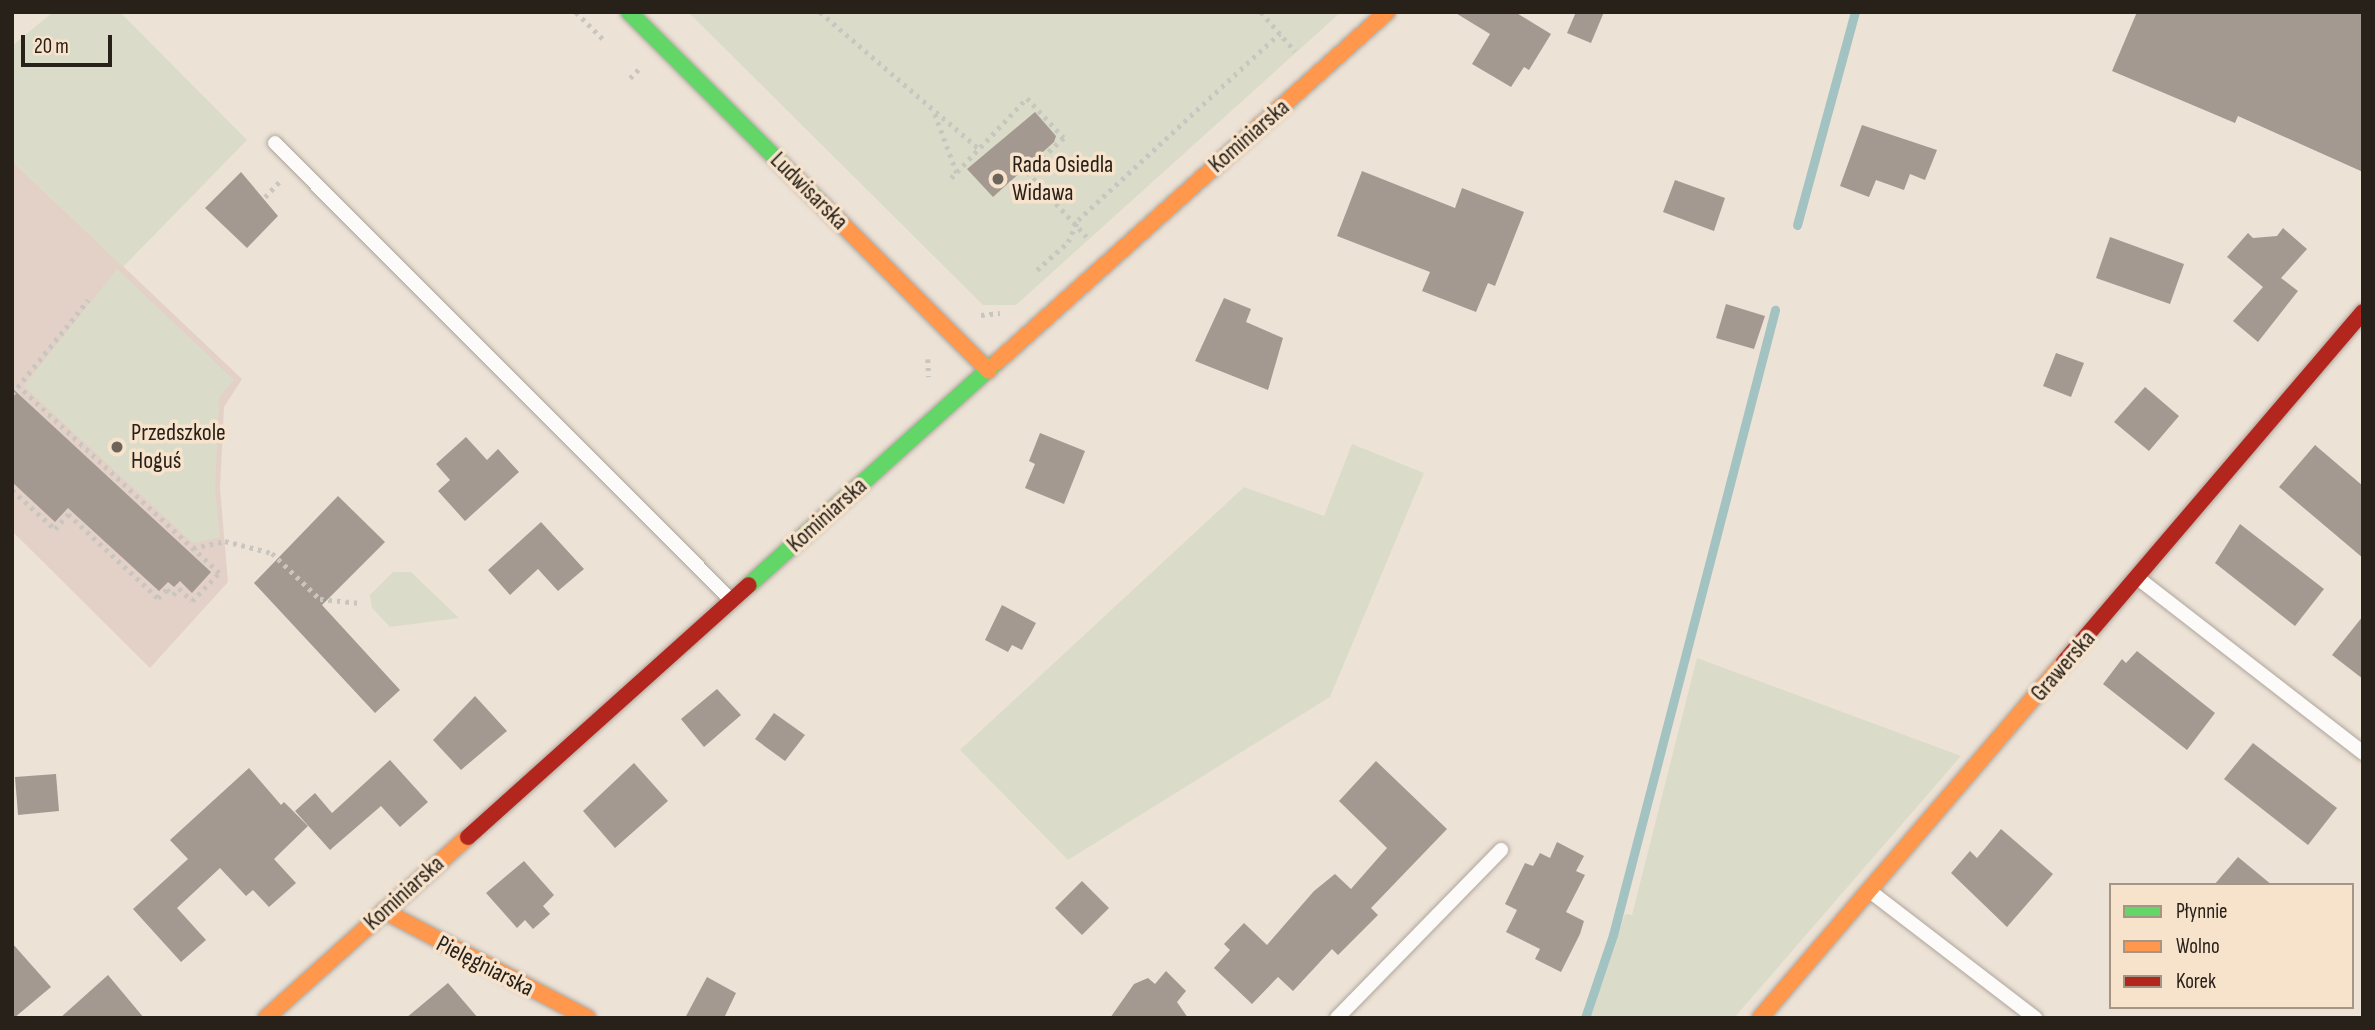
<!DOCTYPE html>
<meta charset="utf-8">
<style>
body{margin:0}
#map{position:relative;width:2375px;height:1030px;overflow:hidden;background:#ede2d6;font-family:"Sofia Sans Condensed",sans-serif}
div>[style]{position:absolute}
[style*='--x']{left:calc(var(--x)*1px);top:calc(var(--y)*1px);width:calc(var(--w)*1px);rotate:calc(var(--a)*1deg)}
.education>*{inset:0;background:#e3d1c7}
.green>*{inset:0;background:#dadcc9}
.stream>*{height:9px;margin:-4.5px;padding:0 4.5px;transform-origin:4.5px;border-radius:4.5px;background:#a2c3c2}
.building>*{inset:0;background:#a49990}
.path>*{height:4.5px;margin-top:-2.25px;transform-origin:0;background:repeating-linear-gradient(90deg,#c9c6c0 0 3.5px,transparent 0 8.5px)}
.roads{filter:drop-shadow(0 0 2px #aea59c) drop-shadow(0 0 2px #aea59c)}
.lane>*{height:14px;margin:-7px;padding:0 7px;transform-origin:7px;border-radius:7px;background:#fcfbf9}
.fast>*{height:16px;margin:-8px;padding:0 8px;transform-origin:8px;border-radius:8px;background:#63d668}
.slow>*{height:16px;margin:-8px;padding:0 8px;transform-origin:8px;border-radius:8px;background:#ff974d}
.jam>*{height:16px;margin:-8px;padding:0 8px;transform-origin:8px;border-radius:8px;background:#b3261e}
.dots>*{width:19px;height:19px;translate:-50% -50%;box-sizing:border-box;border:4px solid #f7e3cc;border-radius:50%}
span{translate:-50% -50%;white-space:nowrap;text-align:center;line-height:1.15;-webkit-text-stroke:7px #f7e3cc;paint-order:stroke}
.street-label{font-size:24px;color:#282119}
.poi-label{font-size:24px;color:#282119}
.left{translate:0 -50%;text-align:left}
.frame{position:absolute;inset:0;border:14px solid #282119;pointer-events:none}
.legend{position:absolute;left:2109px;top:883px;width:245px;height:126px;box-sizing:border-box;background:#f7e3cc;border:2px solid #a49584;margin:0;padding:9px 12px;list-style:none;font-size:21px;color:#282119}
.legend li{display:flex;align-items:center;gap:14px;height:35px}
.legend b{width:35px;border:2px solid #a49584}
.scale{position:absolute;left:21px;top:35px;width:91px;height:32px;box-sizing:border-box;border:4px solid #282119;border-top:0;padding-left:9px;font-size:21px;line-height:24px;white-space:nowrap;color:#282119;-webkit-text-stroke:5px #f7e3cc;paint-order:stroke}
</style>
<div id="map">
<div class="education">
<div style="clip-path:polygon(12px 161px,242px 379px,224px 407px,220px 488px,228px 582px,150px 668px,12px 531px)"></div>
</div>
<div class="green">
<div style="clip-path:polygon(53px 12px,120px 12px,247px 140px,123px 267px,12px 161px,12px 46px)"></div>
<div style="clip-path:polygon(688px 12px,1341px 12px,1016px 305px,983px 305px)"></div>
<div style="clip-path:polygon(117px 269px,234px 380px,219px 397px,215px 488px,220px 537px,193px 543px,24px 386px)"></div>
<div style="clip-path:polygon(1352px 444px,1424px 473px,1330px 697px,1068px 860px,960px 750px,1244px 487px,1324px 516px)"></div>
<div style="clip-path:polygon(393px 572px,411px 572px,459px 618px,390px 627px,372px 608px,370px 595px)"></div>
<div style="clip-path:polygon(1697px 658px,1961px 756px,1734px 1018px,1589px 1018px,1625px 914px,1632px 915px)"></div>
</div>
<div class="stream">
<div style="--x:1797;--y:225;--w:221;--a:-74.8"></div>
<div style="--x:1585;--y:1018;--w:88;--a:-71.4"></div>
<div style="--x:1613;--y:935;--w:646;--a:-75.47"></div>
</div>
<div class="building">
<div style="clip-path:polygon(1454px 12px,1515px 12px,1551px 34px,1529px 70px,1524px 67px,1511px 87px,1472px 64px,1490px 34px)"></div>
<div style="clip-path:polygon(1576px 12px,1604px 12px,1591px 43px,1567px 33px)"></div>
<div style="clip-path:polygon(2137px 12px,2363px 12px,2363px 172px,2238px 116px,2235px 123px,2112px 71px)"></div>
<div style="clip-path:polygon(1035px 112px,1056px 136px,1054px 142px,993px 197px,967px 169px)"></div>
<div style="clip-path:polygon(1862px 125px,1937px 150px,1925px 180px,1910px 174px,1904px 190px,1876px 180px,1869px 197px,1840px 186px)"></div>
<div style="clip-path:polygon(1362px 171px,1455px 208px,1462px 188px,1524px 212px,1495px 286px,1488px 283px,1476px 312px,1422px 291px,1430px 272px,1337px 236px)"></div>
<div style="clip-path:polygon(241px 172px,278px 216px,247px 248px,205px 208px)"></div>
<div style="clip-path:polygon(1675px 180px,1725px 198px,1714px 231px,1663px 212px)"></div>
<div style="clip-path:polygon(2283px 228px,2307px 249px,2281px 278px,2298px 291px,2258px 342px,2233px 321px,2263px 287px,2227px 257px,2248px 233px,2253px 238px,2277px 236px)"></div>
<div style="clip-path:polygon(2110px 237px,2184px 264px,2170px 304px,2096px 278px)"></div>
<div style="clip-path:polygon(1224px 298px,1251px 309px,1246px 322px,1283px 338px,1268px 390px,1195px 361px)"></div>
<div style="clip-path:polygon(1726px 304px,1765px 316px,1754px 349px,1716px 338px)"></div>
<div style="clip-path:polygon(2056px 353px,2084px 363px,2071px 397px,2043px 386px)"></div>
<div style="clip-path:polygon(2145px 387px,2179px 416px,2149px 451px,2114px 422px)"></div>
<div style="clip-path:polygon(12px 388px,211px 572px,192px 593px,180px 581px,174px 587px,168px 582px,159px 591px,68px 508px,55px 522px,12px 482px)"></div>
<div style="clip-path:polygon(1040px 433px,1085px 451px,1064px 504px,1025px 488px,1035px 464px,1029px 461px)"></div>
<div style="clip-path:polygon(466px 437px,487px 460px,498px 449px,519px 472px,465px 521px,438px 491px,450px 480px,436px 464px)"></div>
<div style="clip-path:polygon(2315px 445px,2363px 486px,2363px 558px,2279px 487px)"></div>
<div style="clip-path:polygon(338px 496px,385px 542px,322px 605px,400px 690px,375px 713px,254px 583px)"></div>
<div style="clip-path:polygon(541px 522px,584px 569px,558px 591px,538px 569px,510px 595px,488px 570px)"></div>
<div style="clip-path:polygon(2240px 524px,2324px 589px,2295px 626px,2215px 563px)"></div>
<div style="clip-path:polygon(1002px 605px,1036px 623px,1022px 650px,1012px 645px,1008px 652px,985px 640px)"></div>
<div style="clip-path:polygon(2363px 616px,2363px 679px,2332px 655px)"></div>
<div style="clip-path:polygon(2137px 651px,2215px 713px,2187px 750px,2103px 684px,2122px 659px,2126px 663px)"></div>
<div style="clip-path:polygon(717px 689px,741px 715px,704px 747px,681px 719px)"></div>
<div style="clip-path:polygon(475px 696px,507px 731px,461px 770px,433px 740px)"></div>
<div style="clip-path:polygon(774px 713px,805px 735px,785px 761px,755px 739px)"></div>
<div style="clip-path:polygon(2253px 743px,2337px 808px,2308px 845px,2224px 779px)"></div>
<div style="clip-path:polygon(390px 760px,428px 802px,400px 827px,381px 806px,330px 850px,295px 811px,315px 793px,332px 813px)"></div>
<div style="clip-path:polygon(1376px 761px,1447px 829px,1371px 908px,1378px 915px,1338px 955px,1332px 949px,1293px 991px,1278px 977px,1252px 1004px,1214px 968px,1230px 950px,1224px 944px,1244px 923px,1267px 945px,1314px 891px,1335px 874px,1351px 889px,1387px 848px,1339px 801px)"></div>
<div style="clip-path:polygon(634px 763px,668px 801px,615px 848px,583px 811px)"></div>
<div style="clip-path:polygon(249px 768px,281px 805px,284px 802px,308px 826px,274px 859px,296px 883px,269px 907px,253px 890px,246px 896px,220px 868px,177px 908px,206px 940px,181px 962px,133px 909px,188px 859px,170px 840px)"></div>
<div style="clip-path:polygon(56px 774px,59px 811px,18px 815px,15px 777px)"></div>
<div style="clip-path:polygon(2001px 829px,2053px 874px,2007px 927px,1951px 873px,1970px 851px,1977px 858px)"></div>
<div style="clip-path:polygon(1557px 842px,1584px 856px,1576px 871px,1585px 875px,1566px 912px,1584px 921px,1580px 934px,1561px 972px,1535px 959px,1540px 949px,1506px 932px,1517px 910px,1505px 904px,1525px 863px,1533px 866px,1540px 853px,1550px 858px)"></div>
<div style="clip-path:polygon(2238px 857px,2272px 885px,2214px 885px)"></div>
<div style="clip-path:polygon(524px 861px,554px 895px,543px 906px,550px 914px,533px 929px,525px 920px,517px 928px,486px 893px)"></div>
<div style="clip-path:polygon(1082px 881px,1109px 908px,1082px 935px,1055px 908px)"></div>
<div style="clip-path:polygon(12px 943px,51px 987px,14px 1018px,12px 1018px)"></div>
<div style="clip-path:polygon(1166px 971px,1186px 991px,1177px 1002px,1188px 1018px,1110px 1018px,1134px 984px,1148px 978px,1155px 984px)"></div>
<div style="clip-path:polygon(108px 975px,144px 1018px,60px 1018px)"></div>
<div style="clip-path:polygon(707px 977px,736px 993px,724px 1018px,685px 1018px)"></div>
<div style="clip-path:polygon(448px 983px,478px 1018px,406px 1018px)"></div>
</div>
<div class="path">
<div style="--x:576;--y:12;--w:38;--a:45"></div>
<div style="--x:820;--y:12;--w:210;--a:40.7"></div>
<div style="--x:1261;--y:12;--w:52;--a:48.9"></div>
<div style="--x:630;--y:78;--w:14;--a:-45"></div>
<div style="--x:935;--y:114;--w:63;--a:69.6"></div>
<div style="--x:951;--y:178;--w:110;--a:-46.5"></div>
<div style="--x:1027;--y:98;--w:54;--a:47.2"></div>
<div style="--x:1064;--y:138;--w:50;--a:137.4"></div>
<div style="--x:1027;--y:172;--w:88;--a:47.3"></div>
<div style="--x:265;--y:197;--w:23;--a:-47"></div>
<div style="--x:1037;--y:270;--w:42;--a:-42.1"></div>
<div style="--x:1068;--y:242;--w:24;--a:-66"></div>
<div style="--x:1078;--y:220;--w:275;--a:-42.8"></div>
<div style="--x:981;--y:315;--w:19;--a:-6"></div>
<div style="--x:928;--y:359;--w:18;--a:87"></div>
<div style="--x:12;--y:394;--w:121;--a:-51"></div>
<div style="--x:12;--y:490;--w:58;--a:42.2"></div>
<div style="--x:55;--y:529;--w:20;--a:-49"></div>
<div style="--x:68;--y:514;--w:123;--a:43"></div>
<div style="--x:158;--y:598;--w:13;--a:-45"></div>
<div style="--x:167;--y:589;--w:8;--a:45"></div>
<div style="--x:173;--y:595;--w:9;--a:-49"></div>
<div style="--x:179;--y:588;--w:18;--a:45"></div>
<div style="--x:192;--y:601;--w:39;--a:-46"></div>
<div style="--x:219;--y:573;--w:273;--a:-137.1"></div>
<div style="--x:193;--y:548;--w:33;--a:-12"></div>
<div style="--x:225;--y:541;--w:49;--a:14.3"></div>
<div style="--x:272;--y:553;--w:66;--a:43.8"></div>
<div style="--x:320;--y:599;--w:40;--a:5.7"></div>
</div>
<div class="roads">
<div class="lane">
<div style="--x:275;--y:143;--w:646;--a:45.06"></div>
<div style="--x:2139;--y:579;--w:284;--a:37.8"></div>
<div style="--x:1871;--y:892;--w:207;--a:37.5"></div>
<div style="--x:1337;--y:1018;--w:235;--a:-45.7"></div>
</div>
<div class="fast">
<div style="--x:629;--y:12;--w:285;--a:44.9"></div>
<div style="--x:749;--y:585;--w:334;--a:-42"></div>
</div>
<div class="slow">
<div style="--x:831;--y:213;--w:223;--a:45"></div>
<div style="--x:997;--y:362;--w:524;--a:-41.91"></div>
<div style="--x:384;--y:911;--w:230;--a:27.7"></div>
<div style="--x:266;--y:1018;--w:271;--a:-41.9"></div>
<div style="--x:1760;--y:1018;--w:468;--a:-49.5"></div>
</div>
<div class="jam">
<div style="--x:2064;--y:662;--w:460;--a:-49.5"></div>
<div style="--x:468;--y:837;--w:377;--a:-41.9"></div>
</div>
</div>
<div class="dots">
<div style="left:998px;top:179px;background:#6d655b"></div>
<div style="left:117px;top:447px;background:#6d655b"></div>
</div>
<div class="street-label">
<span style="left:1249px;top:136px;rotate:-41deg">Kominiarska</span>
<span style="left:809px;top:191px;rotate:45deg">Ludwisarska</span>
<span style="left:827px;top:515px;rotate:-42deg">Kominiarska</span>
<span style="left:2063px;top:666px;rotate:-49deg">Grawerska</span>
<span style="left:404px;top:893px;rotate:-42deg">Kominiarska</span>
<span style="left:485px;top:966px;rotate:27deg">Pielęgniarska</span>
</div>
<div class="poi-label">
<span class="left" style="left:1012px;top:179px">Rada Osiedla<br>Widawa</span>
<span class="left" style="left:131px;top:447px">Przedszkole<br>Hoguś</span>
</div>
<div class="frame"></div>
<ul class="legend">
<li><b style="height:9px;background:#63d668"></b>Płynnie</li>
<li><b style="height:9px;background:#ff974d"></b>Wolno</li>
<li><b style="height:9px;background:#b3261e"></b>Korek</li>
</ul>
<div class="scale">20 m</div>
</div>
